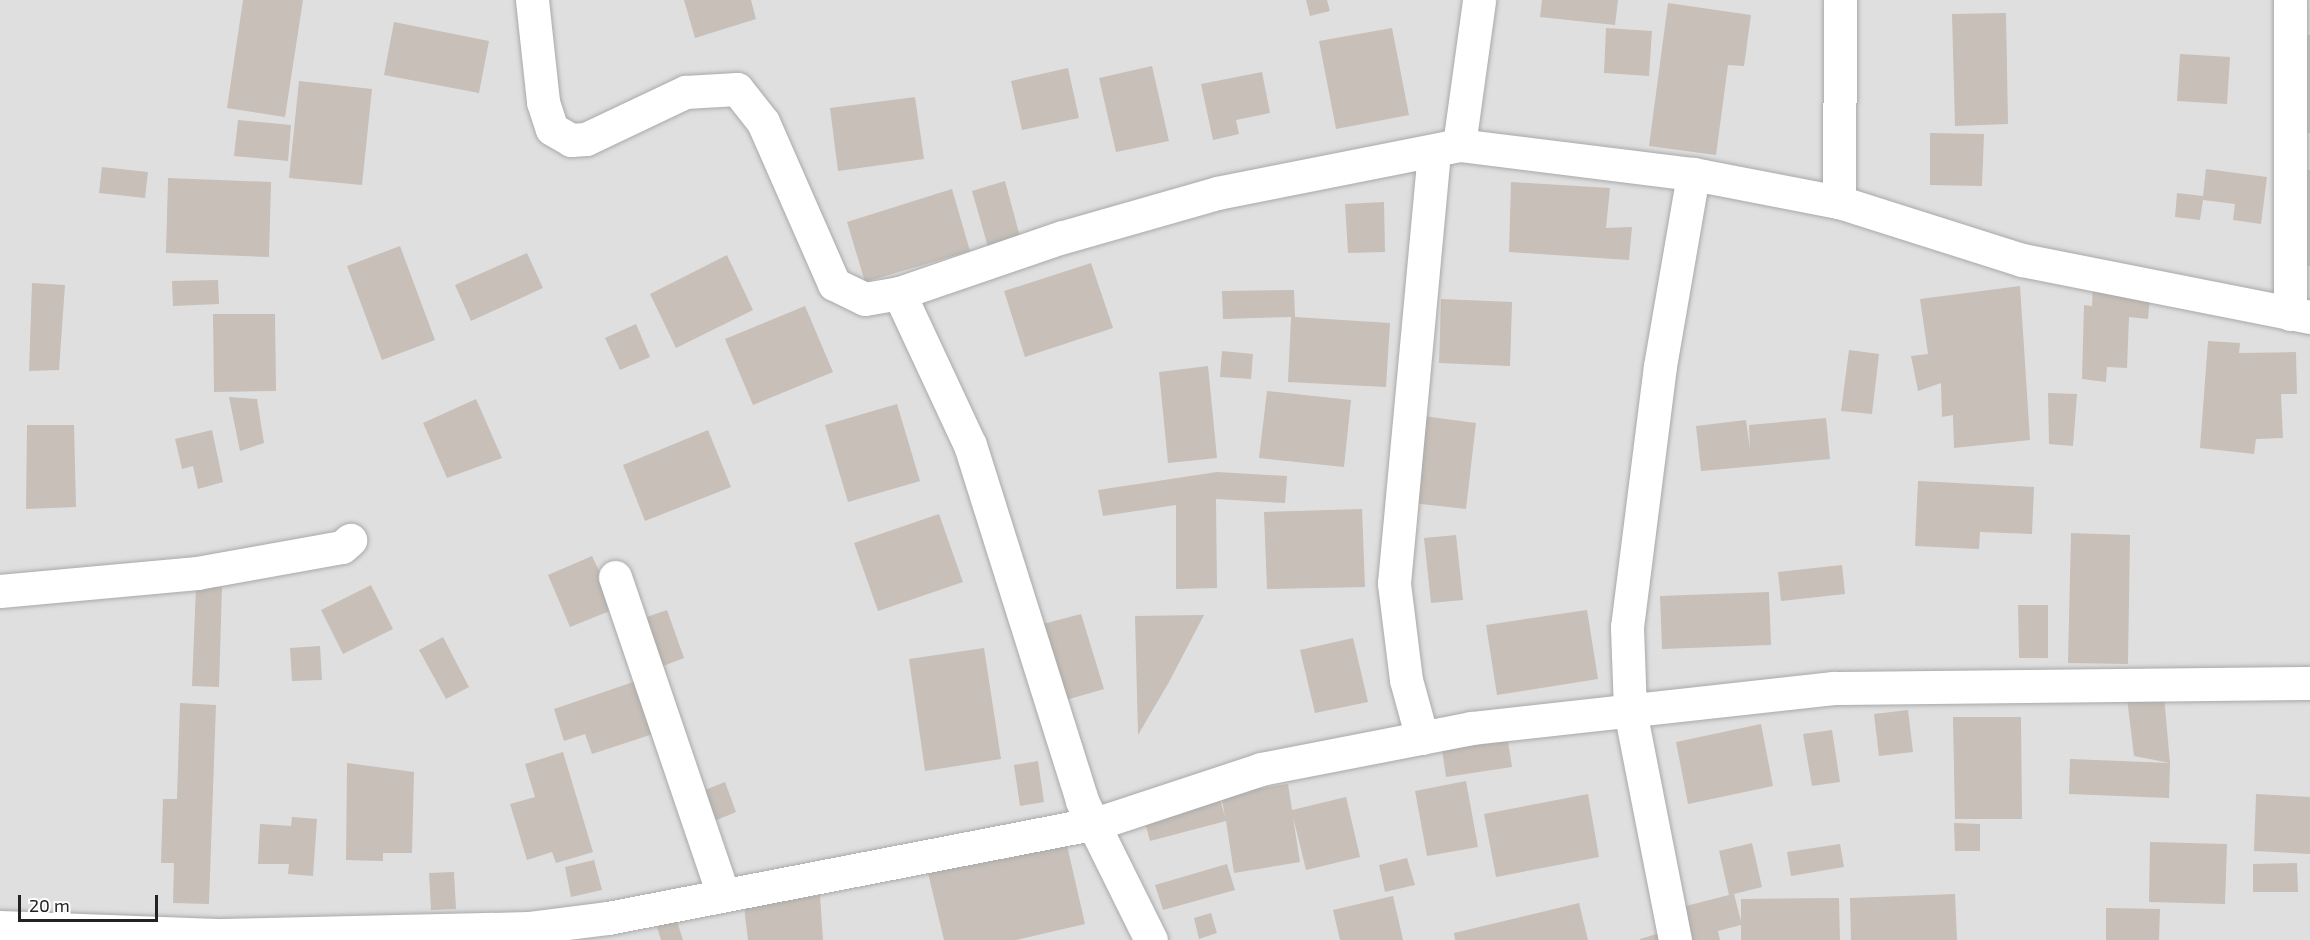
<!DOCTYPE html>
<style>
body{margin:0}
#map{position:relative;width:2310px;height:940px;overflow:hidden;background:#f2efe9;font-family:"Exo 2",sans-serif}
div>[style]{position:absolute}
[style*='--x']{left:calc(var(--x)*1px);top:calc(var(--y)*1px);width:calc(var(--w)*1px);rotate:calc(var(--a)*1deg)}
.residential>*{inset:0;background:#e0dfdf}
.building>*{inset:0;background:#c7bfb8}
.roads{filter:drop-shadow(0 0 2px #a9a9a9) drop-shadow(0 0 2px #a9a9a9)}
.street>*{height:33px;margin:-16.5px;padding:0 16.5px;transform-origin:16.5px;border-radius:16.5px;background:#fff}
span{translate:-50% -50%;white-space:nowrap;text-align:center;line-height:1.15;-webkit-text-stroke:5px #fff;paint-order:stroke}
.scale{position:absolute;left:18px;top:895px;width:140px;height:27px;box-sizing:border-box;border:3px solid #222;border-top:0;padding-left:8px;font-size:18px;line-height:21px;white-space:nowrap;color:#222;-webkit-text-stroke:4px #fff;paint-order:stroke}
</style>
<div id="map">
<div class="residential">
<div style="clip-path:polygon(0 0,2310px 0,2310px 940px,0 940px)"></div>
</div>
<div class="building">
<div style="clip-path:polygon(243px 0,303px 0,285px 117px,227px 108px)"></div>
<div style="clip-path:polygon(684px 0,751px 0,756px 19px,695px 38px)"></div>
<div style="clip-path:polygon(1306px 0,1327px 0,1330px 11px,1310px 16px)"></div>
<div style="clip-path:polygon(1542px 0,1618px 0,1615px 25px,1540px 17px)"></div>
<div style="clip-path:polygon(1668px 3px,1751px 15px,1744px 66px,1728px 65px,1716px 155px,1649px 146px)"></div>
<div style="clip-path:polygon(2006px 13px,2008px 124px,1955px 126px,1952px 14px)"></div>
<div style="clip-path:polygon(394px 22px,489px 41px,479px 93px,384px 75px)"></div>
<div style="clip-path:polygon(1392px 28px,1409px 115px,1336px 129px,1319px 41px)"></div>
<div style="clip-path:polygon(1606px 28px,1652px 31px,1649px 76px,1604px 73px)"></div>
<div style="clip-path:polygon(2303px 35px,2310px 35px,2310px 133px,2307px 133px)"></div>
<div style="clip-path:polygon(2180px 54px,2230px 57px,2227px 104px,2177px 101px)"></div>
<div style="clip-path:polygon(1152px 66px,1169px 141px,1116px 152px,1099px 78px)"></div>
<div style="clip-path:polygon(1068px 68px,1079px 118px,1022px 130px,1011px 81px)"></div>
<div style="clip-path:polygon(1262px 72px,1270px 113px,1236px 120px,1239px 134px,1213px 140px,1201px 84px)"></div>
<div style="clip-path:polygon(299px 81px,372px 89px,362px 185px,289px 178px)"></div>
<div style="clip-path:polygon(915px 97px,924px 159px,838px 171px,830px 108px)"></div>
<div style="clip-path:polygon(238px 120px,291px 125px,288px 161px,234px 156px)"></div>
<div style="clip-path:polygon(1930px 133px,1984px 134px,1982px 186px,1930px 185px)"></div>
<div style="clip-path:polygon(102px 167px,148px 172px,145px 198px,99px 193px)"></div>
<div style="clip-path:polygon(2206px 169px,2267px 177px,2261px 224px,2233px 220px,2235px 204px,2203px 200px,2200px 220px,2175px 217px,2177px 193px,2203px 196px)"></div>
<div style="clip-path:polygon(2299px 170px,2310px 170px,2310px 266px,2300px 266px)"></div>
<div style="clip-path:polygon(168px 178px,271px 182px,269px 257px,166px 253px)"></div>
<div style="clip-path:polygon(1005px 181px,1020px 237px,988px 247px,972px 191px)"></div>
<div style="clip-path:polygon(1511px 182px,1610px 188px,1606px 228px,1632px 227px,1629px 260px,1509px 252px)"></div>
<div style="clip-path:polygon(952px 189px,970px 251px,865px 282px,847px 222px)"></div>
<div style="clip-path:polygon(1384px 202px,1385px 252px,1348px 253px,1345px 204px)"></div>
<div style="clip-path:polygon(400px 246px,435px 340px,382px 360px,347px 266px)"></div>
<div style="clip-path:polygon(527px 253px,543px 288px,471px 321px,455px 285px)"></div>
<div style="clip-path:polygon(727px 255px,753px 310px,676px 348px,650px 294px)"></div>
<div style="clip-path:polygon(1091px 263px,1113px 328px,1025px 357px,1004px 291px)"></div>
<div style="clip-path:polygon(218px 280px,219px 304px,173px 306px,172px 281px)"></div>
<div style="clip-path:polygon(32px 283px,65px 285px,59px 370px,29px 371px)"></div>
<div style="clip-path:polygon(2093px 285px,2150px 296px,2148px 319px,2129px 317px,2127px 368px,2107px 367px,2106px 382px,2082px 379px,2084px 305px,2092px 306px)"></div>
<div style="clip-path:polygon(2020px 286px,2030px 440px,1954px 448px,1953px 415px,1942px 417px,1941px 383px,1918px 391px,1911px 356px,1928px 354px,1920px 299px)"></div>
<div style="clip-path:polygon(1294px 290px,1295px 317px,1390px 323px,1386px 387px,1288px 382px,1291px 317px,1223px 319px,1222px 291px)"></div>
<div style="clip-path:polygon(1441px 299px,1512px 302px,1510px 366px,1439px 363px)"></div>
<div style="clip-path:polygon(805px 306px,833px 372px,753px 405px,725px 339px)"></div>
<div style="clip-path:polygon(213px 314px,275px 314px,276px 391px,214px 392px)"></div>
<div style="clip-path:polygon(636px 324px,650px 357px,620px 370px,605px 338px)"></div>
<div style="clip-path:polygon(2208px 341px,2240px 343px,2239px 353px,2296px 352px,2297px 394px,2281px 394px,2283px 438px,2256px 439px,2254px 454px,2200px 448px)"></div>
<div style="clip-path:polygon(1849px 350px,1879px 354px,1872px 414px,1841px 411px)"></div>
<div style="clip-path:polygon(1222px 351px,1253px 354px,1251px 379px,1220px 377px)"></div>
<div style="clip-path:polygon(1208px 366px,1217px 458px,1168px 463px,1159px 372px)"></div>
<div style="clip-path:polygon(1267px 391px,1351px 400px,1344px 467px,1259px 458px)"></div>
<div style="clip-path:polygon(2048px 393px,2077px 394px,2073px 446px,2049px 444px)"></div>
<div style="clip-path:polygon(229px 397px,257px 399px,264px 443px,240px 451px)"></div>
<div style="clip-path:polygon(476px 399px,502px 458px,447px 478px,423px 423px)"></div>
<div style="clip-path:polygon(897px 404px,920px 481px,848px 502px,825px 425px)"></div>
<div style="clip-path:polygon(1423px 416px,1476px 423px,1466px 509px,1412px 503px)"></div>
<div style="clip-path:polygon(1826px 418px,1830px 459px,1701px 471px,1696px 426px,1746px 420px,1750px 449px,1749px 425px)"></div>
<div style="clip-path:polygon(27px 425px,74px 425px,76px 507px,26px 509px)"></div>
<div style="clip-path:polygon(212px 430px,223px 482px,198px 489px,193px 466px,182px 469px,175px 439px)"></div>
<div style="clip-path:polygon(708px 430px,731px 487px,645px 521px,623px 465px)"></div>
<div style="clip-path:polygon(1217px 472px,1287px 476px,1285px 503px,1216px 499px,1217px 588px,1176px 589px,1176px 505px,1103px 516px,1098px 490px)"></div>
<div style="clip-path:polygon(1918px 481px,2034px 487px,2032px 534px,1980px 532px,1979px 549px,1915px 546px)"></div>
<div style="clip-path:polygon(1362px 509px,1365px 587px,1267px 589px,1264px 512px)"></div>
<div style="clip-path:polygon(939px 514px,963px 582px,878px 611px,854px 543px)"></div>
<div style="clip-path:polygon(2071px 533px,2130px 535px,2128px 664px,2068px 663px)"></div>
<div style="clip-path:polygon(1456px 535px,1463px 600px,1431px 603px,1424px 538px)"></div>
<div style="clip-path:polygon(592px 556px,617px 608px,570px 627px,548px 575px)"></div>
<div style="clip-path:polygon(1842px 565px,1845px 594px,1781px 601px,1778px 572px)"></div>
<div style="clip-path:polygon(371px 585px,393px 629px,343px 654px,321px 610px)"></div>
<div style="clip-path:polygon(196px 586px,222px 587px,219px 687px,192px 686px)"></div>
<div style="clip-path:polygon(1769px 592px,1771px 645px,1662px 649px,1660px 596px)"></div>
<div style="clip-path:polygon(2018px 605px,2048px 605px,2048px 658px,2019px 658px)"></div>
<div style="clip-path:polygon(667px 610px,684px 658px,658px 668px,641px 619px)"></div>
<div style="clip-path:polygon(1587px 610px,1598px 679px,1497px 695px,1486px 625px)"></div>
<div style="clip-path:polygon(1081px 614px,1104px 689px,1066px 700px,1043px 624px)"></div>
<div style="clip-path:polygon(1204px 615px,1169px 682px,1138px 735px,1135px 616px)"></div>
<div style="clip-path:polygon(443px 637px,469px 687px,446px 699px,419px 650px)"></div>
<div style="clip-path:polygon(1353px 638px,1368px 702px,1315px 713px,1300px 650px)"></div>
<div style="clip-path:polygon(320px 646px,322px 680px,292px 681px,290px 648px)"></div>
<div style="clip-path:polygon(984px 648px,1001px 759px,925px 771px,909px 659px)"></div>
<div style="clip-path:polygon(642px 679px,659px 732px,592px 754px,585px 734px,564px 741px,554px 709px)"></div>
<div style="clip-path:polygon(2164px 696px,2170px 763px,2169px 798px,2069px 794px,2070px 759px,2170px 763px,2134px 756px,2127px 698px)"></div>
<div style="clip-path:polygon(180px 703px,216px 705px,209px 904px,173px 903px,174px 863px,161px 863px,163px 799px,177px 799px)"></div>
<div style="clip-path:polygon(1908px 710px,1913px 752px,1879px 756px,1874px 714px)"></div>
<div style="clip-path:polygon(1953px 717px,2021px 717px,2022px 819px,1955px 819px)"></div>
<div style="clip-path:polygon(1761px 724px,1773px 786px,1688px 804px,1676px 742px)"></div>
<div style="clip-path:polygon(1832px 730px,1840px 782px,1812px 786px,1803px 734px)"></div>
<div style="clip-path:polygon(1508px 741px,1512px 767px,1446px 777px,1442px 750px)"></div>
<div style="clip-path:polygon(563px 752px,593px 852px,556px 863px,552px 852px,527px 860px,510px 804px,535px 797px,525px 764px)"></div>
<div style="clip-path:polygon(1038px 761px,1044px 802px,1020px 806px,1014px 765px)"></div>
<div style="clip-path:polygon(347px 763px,414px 772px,412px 853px,383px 853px,383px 861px,346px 860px)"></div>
<div style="clip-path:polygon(1466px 781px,1478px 847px,1427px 856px,1415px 791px)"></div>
<div style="clip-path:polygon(725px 782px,736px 812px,712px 822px,700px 792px)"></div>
<div style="clip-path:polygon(1288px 784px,1292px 810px,1346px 797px,1360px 857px,1306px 870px,1293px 817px,1300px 862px,1234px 873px,1226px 821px,1150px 841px,1142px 812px,1218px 792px,1225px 817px,1221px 794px)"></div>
<div style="clip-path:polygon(1588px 794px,1599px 857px,1496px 877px,1484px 814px)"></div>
<div style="clip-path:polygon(2256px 794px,2310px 797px,2310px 854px,2254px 851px)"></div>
<div style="clip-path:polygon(292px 817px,317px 819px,313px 876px,288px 874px,289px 864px,258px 864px,260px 824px,291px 826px)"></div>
<div style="clip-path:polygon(1954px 823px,1980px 824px,1980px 851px,1955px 851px)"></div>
<div style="clip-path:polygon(1066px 841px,1085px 924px,1016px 940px,944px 940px,928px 873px)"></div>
<div style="clip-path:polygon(2150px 842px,2227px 844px,2225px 904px,2149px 902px)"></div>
<div style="clip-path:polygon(1752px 843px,1762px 887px,1734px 894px,1741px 921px,1741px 899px,1839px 898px,1840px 940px,1741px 940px,1741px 925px,1718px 931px,1720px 940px,1689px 940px,1682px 907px,1729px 895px,1719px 851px)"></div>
<div style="clip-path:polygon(1840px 844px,1844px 867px,1791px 876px,1787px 852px)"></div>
<div style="clip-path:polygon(1407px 858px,1415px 885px,1385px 892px,1379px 865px)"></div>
<div style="clip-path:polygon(594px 860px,602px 890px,571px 897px,565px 867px)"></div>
<div style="clip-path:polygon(2297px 863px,2298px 892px,2253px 892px,2253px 864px)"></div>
<div style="clip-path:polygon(1227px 864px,1235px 890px,1163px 910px,1155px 885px)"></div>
<div style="clip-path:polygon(454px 872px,456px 909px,431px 910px,429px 873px)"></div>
<div style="clip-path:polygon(1955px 894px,1957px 940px,1851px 940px,1850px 898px)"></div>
<div style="clip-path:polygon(820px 895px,823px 940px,748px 940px,744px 907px)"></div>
<div style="clip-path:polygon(1393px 896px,1403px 940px,1340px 940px,1333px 910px)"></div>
<div style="clip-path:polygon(1579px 903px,1588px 940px,1455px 940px,1454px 933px)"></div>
<div style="clip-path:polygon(2106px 908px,2160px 909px,2159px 940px,2106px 940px)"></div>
<div style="clip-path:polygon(1211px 913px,1217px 933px,1199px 939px,1194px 918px)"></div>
<div style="clip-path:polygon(676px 918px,683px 940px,661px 940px,656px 924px)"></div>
<div style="clip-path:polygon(1660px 933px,1662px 940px,1640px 940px,1640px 939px)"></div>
</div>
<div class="roads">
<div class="street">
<div style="--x:532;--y:0;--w:103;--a:83.8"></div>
<div style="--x:543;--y:102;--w:28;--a:72"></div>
<div style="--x:552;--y:129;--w:22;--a:30"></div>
<div style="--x:571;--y:140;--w:15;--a:-4"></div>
<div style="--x:586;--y:139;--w:110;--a:-25.4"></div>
<div style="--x:685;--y:92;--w:52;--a:-3.3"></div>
<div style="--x:737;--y:89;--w:42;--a:51.8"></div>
<div style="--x:763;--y:122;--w:177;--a:66.3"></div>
<div style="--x:834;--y:284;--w:34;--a:26"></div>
<div style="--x:865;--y:299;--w:35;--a:-10"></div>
<div style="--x:899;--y:293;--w:168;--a:65"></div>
<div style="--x:970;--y:445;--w:373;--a:72.5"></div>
<div style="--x:1082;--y:801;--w:155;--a:63.6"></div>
<div style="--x:2290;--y:0;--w:314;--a:90"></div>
<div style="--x:1459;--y:145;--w:146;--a:-82.1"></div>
<div style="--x:1839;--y:202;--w:202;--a:-89.7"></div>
<div style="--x:899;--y:293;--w:173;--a:-18.9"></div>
<div style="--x:1063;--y:237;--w:160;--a:-15.9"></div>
<div style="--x:1217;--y:193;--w:247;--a:-11.2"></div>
<div style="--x:1459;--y:145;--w:236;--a:7.1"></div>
<div style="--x:1693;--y:174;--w:149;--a:10.9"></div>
<div style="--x:1839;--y:202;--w:192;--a:17.6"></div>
<div style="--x:2022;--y:260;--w:294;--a:11.2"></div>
<div style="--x:615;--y:577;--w:335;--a:71.2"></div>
<div style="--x:0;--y:591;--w:198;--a:-5.2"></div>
<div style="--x:197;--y:573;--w:147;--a:-10.2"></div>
<div style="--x:342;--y:547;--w:11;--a:-41"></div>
<div style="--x:1422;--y:738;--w:60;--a:-105.4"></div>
<div style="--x:1406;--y:680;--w:98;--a:-97.1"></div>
<div style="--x:1394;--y:583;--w:433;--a:-84.7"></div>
<div style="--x:0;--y:927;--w:223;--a:2.1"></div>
<div style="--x:223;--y:935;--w:305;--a:-1.3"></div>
<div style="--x:528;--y:928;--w:81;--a:-7.1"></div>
<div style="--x:608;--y:918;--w:499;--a:-11"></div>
<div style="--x:1098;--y:823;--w:172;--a:-18.3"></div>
<div style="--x:1261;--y:769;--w:214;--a:-11"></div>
<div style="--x:1471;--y:728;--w:364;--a:-6.3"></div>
<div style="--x:1833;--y:688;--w:477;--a:-0.6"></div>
<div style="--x:1675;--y:940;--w:234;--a:-101.1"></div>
<div style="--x:1630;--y:710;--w:83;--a:-92.1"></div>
<div style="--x:1627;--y:627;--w:263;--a:-82.8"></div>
<div style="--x:1660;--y:366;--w:195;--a:-80.2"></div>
</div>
</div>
<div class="scale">20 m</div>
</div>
